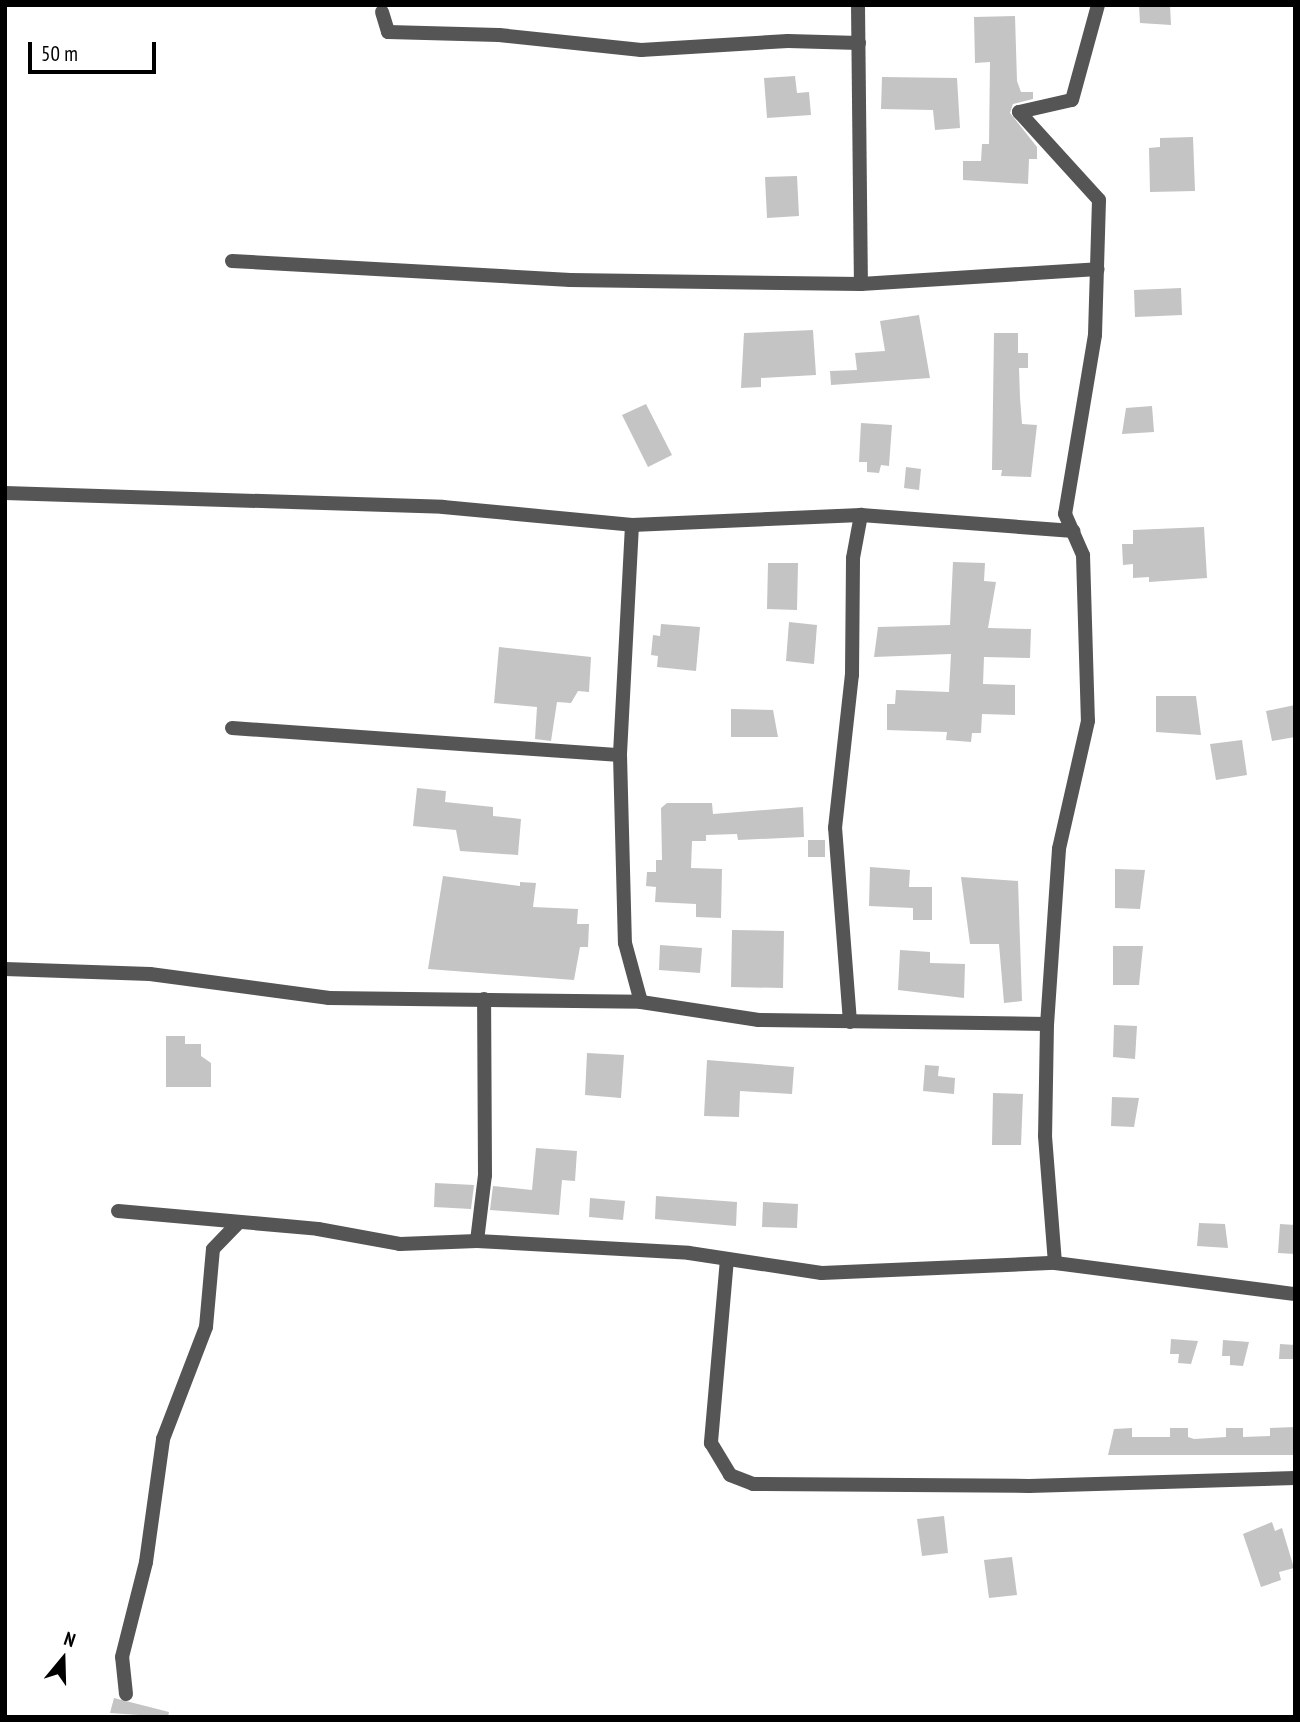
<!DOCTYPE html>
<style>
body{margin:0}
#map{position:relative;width:1300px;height:1722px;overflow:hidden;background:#fff;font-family:"PT Sans Narrow",sans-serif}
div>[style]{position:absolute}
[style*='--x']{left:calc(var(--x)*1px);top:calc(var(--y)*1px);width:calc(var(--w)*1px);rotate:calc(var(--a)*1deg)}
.building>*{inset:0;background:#c4c4c4}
.street>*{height:14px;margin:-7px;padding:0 7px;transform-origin:7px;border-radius:7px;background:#555}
span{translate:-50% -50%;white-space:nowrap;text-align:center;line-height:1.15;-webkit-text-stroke:5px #fff;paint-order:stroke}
.frame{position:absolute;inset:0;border:7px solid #000;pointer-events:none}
.north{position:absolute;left:28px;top:1624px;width:70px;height:70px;-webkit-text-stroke:5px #fff;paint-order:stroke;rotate:19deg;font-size:19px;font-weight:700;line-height:28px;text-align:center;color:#000}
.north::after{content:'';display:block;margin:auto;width:24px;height:32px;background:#000;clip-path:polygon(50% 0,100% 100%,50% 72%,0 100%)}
.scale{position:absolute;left:28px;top:42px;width:128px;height:32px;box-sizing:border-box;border:4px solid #000;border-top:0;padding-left:9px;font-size:21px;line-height:24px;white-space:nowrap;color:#000;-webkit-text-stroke:5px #fff;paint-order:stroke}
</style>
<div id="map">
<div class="building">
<div style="clip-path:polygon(1139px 5px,1170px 5px,1171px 25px,1140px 23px)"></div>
<div style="clip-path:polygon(1015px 16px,1017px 81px,1021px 92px,1033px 92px,1033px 99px,1013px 104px,1010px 113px,1037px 147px,1037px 159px,1029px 159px,1028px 184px,963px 180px,963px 161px,981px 161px,982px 144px,989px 144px,990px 62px,975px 63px,974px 17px)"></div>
<div style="clip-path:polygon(795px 76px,797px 93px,809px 92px,811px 115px,767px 118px,764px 78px)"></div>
<div style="clip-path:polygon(882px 77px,957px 78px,960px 128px,935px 130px,933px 110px,881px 109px)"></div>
<div style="clip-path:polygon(1193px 137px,1195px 191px,1150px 192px,1149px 148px,1160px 147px,1160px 138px)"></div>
<div style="clip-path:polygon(797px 176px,799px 216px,767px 218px,765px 177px)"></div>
<div style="clip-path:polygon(1181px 288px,1182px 315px,1135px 317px,1134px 290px)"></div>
<div style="clip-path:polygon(919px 315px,930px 378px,831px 385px,830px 371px,857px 370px,855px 353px,885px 351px,880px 321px)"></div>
<div style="clip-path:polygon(813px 330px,816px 375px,761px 378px,761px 387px,741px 388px,744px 333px)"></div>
<div style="clip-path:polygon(994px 333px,1018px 333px,1018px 353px,1028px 353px,1028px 368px,1019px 368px,1020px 398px,1022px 424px,1037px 425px,1031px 477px,1001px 476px,1002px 470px,992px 470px)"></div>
<div style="clip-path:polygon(646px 404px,672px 455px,648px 467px,622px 415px)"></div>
<div style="clip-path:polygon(1152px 406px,1154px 432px,1122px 434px,1126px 408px)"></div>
<div style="clip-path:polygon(861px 423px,892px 425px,889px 466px,881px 465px,879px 473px,867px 472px,867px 462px,859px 462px)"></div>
<div style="clip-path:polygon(906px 467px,921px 469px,919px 490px,904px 488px)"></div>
<div style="clip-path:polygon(1204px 527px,1207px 578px,1149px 582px,1149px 577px,1133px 578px,1133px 564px,1123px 565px,1122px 544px,1133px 544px,1133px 530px)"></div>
<div style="clip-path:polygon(953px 562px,985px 563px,984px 581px,996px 582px,988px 628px,1031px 629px,1030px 658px,984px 657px,983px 684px,1015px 685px,1015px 715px,982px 714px,981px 733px,972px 733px,971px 742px,946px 740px,947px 732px,887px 730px,887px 704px,895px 704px,896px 690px,949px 692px,951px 654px,874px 657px,878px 627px,950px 625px)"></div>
<div style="clip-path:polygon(768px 563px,798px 563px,797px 610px,767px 609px)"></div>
<div style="clip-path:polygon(789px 622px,817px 625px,814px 664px,786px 661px)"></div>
<div style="clip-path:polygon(661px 624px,700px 627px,696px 671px,657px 667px,658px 656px,651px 655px,653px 635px,660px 636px)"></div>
<div style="clip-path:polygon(499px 647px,591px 657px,589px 692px,578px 691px,571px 703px,557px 702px,551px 741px,535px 739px,537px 707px,494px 703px)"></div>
<div style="clip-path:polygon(1156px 696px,1196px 696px,1201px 735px,1156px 732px)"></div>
<div style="clip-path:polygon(1295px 705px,1295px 737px,1272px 741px,1266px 711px)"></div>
<div style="clip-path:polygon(731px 709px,773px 710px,778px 737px,731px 737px)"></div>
<div style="clip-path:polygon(1242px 740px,1247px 775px,1216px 780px,1210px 744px)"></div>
<div style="clip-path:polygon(417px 788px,446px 791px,445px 802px,493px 807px,493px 816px,521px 819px,518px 855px,460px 851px,456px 830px,413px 826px)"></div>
<div style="clip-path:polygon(667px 803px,712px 803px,713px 814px,803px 807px,804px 837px,738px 840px,737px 834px,706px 835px,706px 841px,692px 841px,691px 868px,722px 869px,721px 918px,696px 917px,696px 904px,655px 902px,656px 887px,646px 886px,647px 872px,656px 872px,656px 860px,662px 860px,661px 808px)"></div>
<div style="clip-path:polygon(808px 840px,825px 840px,825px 857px,808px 857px)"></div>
<div style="clip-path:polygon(870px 867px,910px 870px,909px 887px,932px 887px,932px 920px,913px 920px,913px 908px,869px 906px)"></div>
<div style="clip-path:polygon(1115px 869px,1145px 870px,1140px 909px,1115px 908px)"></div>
<div style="clip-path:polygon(443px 876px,520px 886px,520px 882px,536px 883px,533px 907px,578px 909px,577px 924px,589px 924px,588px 947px,580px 947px,574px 980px,428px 969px)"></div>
<div style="clip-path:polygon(961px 877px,1018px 881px,1022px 1001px,1004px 1003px,999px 944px,970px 944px)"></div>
<div style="clip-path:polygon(732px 930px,784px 931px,783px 988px,731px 987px)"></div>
<div style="clip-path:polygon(660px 945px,702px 948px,700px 973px,659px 970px)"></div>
<div style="clip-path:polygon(1113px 946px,1143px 946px,1139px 985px,1113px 985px)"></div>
<div style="clip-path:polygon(900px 950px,930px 952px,930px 963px,965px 964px,964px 998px,898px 990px)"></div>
<div style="clip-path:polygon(1114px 1025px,1137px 1026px,1135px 1059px,1113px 1057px)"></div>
<div style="clip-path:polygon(166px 1036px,185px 1036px,185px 1044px,201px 1044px,201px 1056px,211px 1063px,211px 1087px,166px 1087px)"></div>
<div style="clip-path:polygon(587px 1053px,624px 1055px,621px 1098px,585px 1095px)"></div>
<div style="clip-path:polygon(707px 1060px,794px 1067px,792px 1094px,740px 1091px,739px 1117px,704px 1116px)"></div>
<div style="clip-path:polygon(925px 1065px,939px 1066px,938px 1076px,955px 1078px,954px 1094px,923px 1091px)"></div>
<div style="clip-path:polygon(993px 1093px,1023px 1094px,1021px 1145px,992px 1145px)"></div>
<div style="clip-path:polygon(1112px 1097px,1139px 1098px,1134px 1127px,1111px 1126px)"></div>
<div style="clip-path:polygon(536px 1148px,577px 1151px,575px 1181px,562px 1180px,559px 1215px,490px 1210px,493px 1186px,532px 1190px)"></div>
<div style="clip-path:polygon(435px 1183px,474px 1185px,471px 1209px,434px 1207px)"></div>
<div style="clip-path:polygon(656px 1196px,737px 1202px,736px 1226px,655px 1219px)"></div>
<div style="clip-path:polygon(590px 1198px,625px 1201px,623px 1220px,589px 1217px)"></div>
<div style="clip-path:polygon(763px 1202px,798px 1204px,797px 1228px,762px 1227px)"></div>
<div style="clip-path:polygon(1199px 1223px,1225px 1224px,1228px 1248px,1197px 1246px)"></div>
<div style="clip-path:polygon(1280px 1224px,1295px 1225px,1295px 1254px,1278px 1253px)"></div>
<div style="clip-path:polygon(1171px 1339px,1198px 1341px,1191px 1364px,1178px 1363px,1179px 1354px,1170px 1354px)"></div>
<div style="clip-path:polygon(1223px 1340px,1249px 1342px,1243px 1366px,1230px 1365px,1230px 1356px,1222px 1356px)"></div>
<div style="clip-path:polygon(1280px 1344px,1295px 1345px,1295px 1359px,1279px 1359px)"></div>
<div style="clip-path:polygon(1295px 1427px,1295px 1455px,1108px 1455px,1114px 1429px,1132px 1428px,1132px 1437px,1170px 1437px,1170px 1428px,1188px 1428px,1188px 1437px,1194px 1439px,1226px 1437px,1226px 1428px,1243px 1428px,1243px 1437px,1270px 1436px,1270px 1428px)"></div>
<div style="clip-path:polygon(944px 1516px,948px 1553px,922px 1556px,917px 1519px)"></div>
<div style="clip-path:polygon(1272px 1522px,1275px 1531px,1282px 1528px,1294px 1568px,1279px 1572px,1281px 1580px,1261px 1587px,1243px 1534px)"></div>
<div style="clip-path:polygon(1012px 1557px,1017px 1595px,989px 1598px,984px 1560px)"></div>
<div style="clip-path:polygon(114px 1698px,169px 1712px,168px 1717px,110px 1713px)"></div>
</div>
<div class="street">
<div style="--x:858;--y:5;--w:279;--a:89.4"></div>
<div style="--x:382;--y:12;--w:21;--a:73"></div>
<div style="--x:388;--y:32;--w:111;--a:1.5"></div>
<div style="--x:499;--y:35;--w:143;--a:6"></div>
<div style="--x:641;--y:50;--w:147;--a:-3.5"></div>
<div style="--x:788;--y:41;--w:71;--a:1.6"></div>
<div style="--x:1019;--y:112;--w:119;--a:47.7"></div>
<div style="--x:1099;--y:200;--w:135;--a:91.7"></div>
<div style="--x:1095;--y:335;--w:181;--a:99.5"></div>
<div style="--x:1065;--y:514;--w:45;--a:66.3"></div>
<div style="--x:1083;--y:555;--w:166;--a:88.3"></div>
<div style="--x:1088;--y:721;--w:131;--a:102.8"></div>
<div style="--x:1059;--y:849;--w:175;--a:93.9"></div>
<div style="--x:1047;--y:1024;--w:112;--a:91"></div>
<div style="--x:1045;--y:1136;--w:127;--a:85.5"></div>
<div style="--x:1019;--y:112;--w:54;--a:-12.8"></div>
<div style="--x:1072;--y:100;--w:98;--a:-74.7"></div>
<div style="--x:232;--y:261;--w:339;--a:3.2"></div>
<div style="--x:570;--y:280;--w:291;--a:0.8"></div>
<div style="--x:861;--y:284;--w:237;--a:-3.6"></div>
<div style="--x:5;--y:493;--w:438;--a:1.8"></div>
<div style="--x:443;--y:507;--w:190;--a:5.4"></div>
<div style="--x:632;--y:525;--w:229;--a:-2.5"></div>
<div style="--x:861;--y:515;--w:213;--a:4.3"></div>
<div style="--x:632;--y:525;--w:230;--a:93"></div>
<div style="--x:620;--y:755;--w:188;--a:88.5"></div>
<div style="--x:625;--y:943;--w:61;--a:74.8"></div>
<div style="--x:232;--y:728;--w:389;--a:4"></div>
<div style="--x:5;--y:969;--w:145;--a:2"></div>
<div style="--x:150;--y:974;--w:181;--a:7.6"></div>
<div style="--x:329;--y:998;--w:312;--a:0.7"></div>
<div style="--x:641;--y:1002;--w:119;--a:8.7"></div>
<div style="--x:759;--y:1020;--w:288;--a:0.8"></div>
<div style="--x:850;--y:1022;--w:195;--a:-94.4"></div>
<div style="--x:835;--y:828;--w:154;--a:-83.7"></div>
<div style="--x:852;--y:675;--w:117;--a:-89.5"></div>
<div style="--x:853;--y:558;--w:44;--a:-79.5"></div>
<div style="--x:118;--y:1211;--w:201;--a:5.1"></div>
<div style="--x:318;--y:1229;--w:83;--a:10.4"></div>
<div style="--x:400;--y:1244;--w:77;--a:-2.2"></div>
<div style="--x:477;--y:1241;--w:212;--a:3.2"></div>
<div style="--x:689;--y:1253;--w:134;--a:8.6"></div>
<div style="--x:822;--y:1273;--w:233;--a:-2.5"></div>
<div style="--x:1055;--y:1263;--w:242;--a:7.4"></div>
<div style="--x:477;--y:1241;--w:66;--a:-83.1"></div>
<div style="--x:485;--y:1175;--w:176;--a:-90.3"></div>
<div style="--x:727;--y:1259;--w:185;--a:95"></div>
<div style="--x:711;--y:1443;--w:37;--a:59"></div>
<div style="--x:730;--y:1475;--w:25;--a:21"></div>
<div style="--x:753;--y:1484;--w:276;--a:0.4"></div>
<div style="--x:1029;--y:1486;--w:266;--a:-1.7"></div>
<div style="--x:126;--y:1694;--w:37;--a:-96"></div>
<div style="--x:122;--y:1657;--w:98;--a:-75.8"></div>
<div style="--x:146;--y:1562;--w:124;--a:-82.1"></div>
<div style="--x:163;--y:1439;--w:120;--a:-69"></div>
<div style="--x:206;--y:1327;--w:78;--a:-84.9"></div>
<div style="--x:213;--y:1249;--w:36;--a:-46"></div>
</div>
<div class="frame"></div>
<div class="north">N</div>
<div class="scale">50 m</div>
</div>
